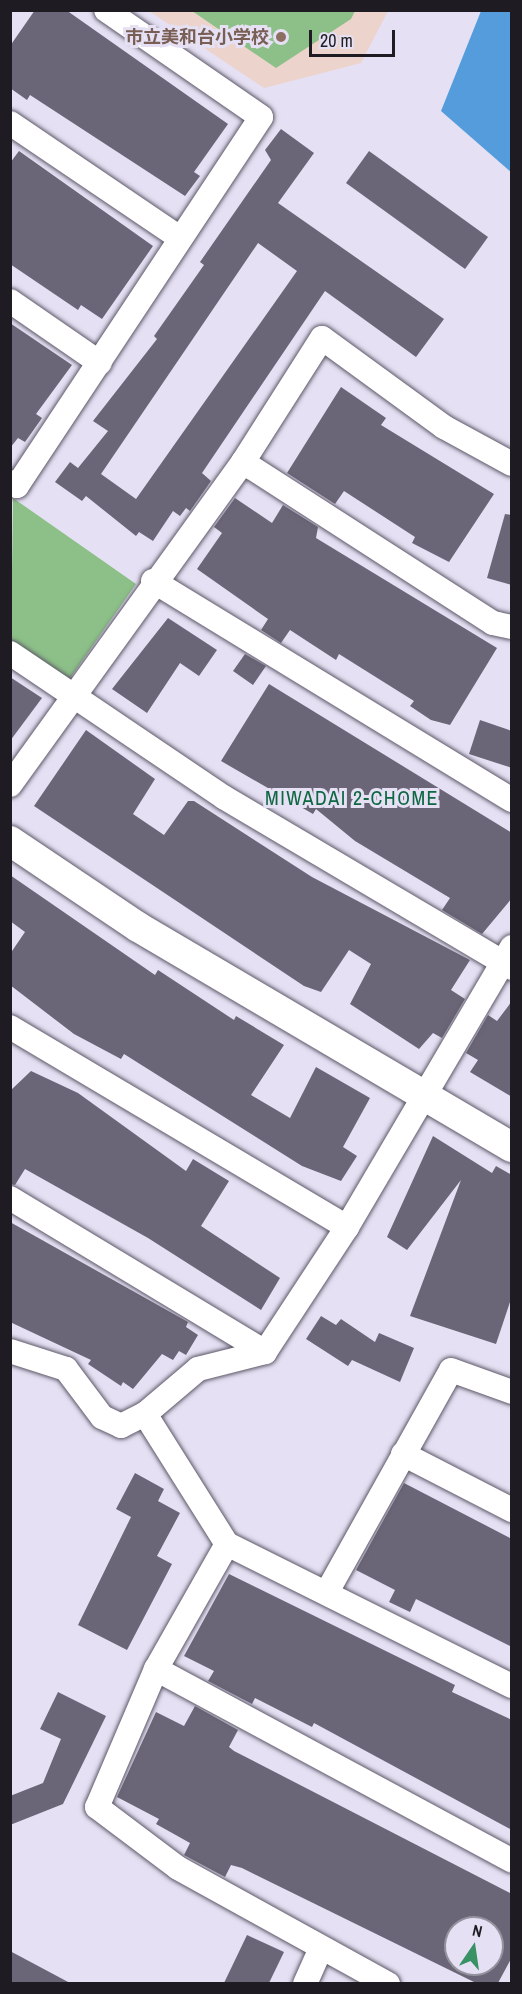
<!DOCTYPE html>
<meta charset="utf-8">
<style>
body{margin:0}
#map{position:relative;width:522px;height:1994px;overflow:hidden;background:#e5e0f3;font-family:"Archivo Narrow","Noto Sans JP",sans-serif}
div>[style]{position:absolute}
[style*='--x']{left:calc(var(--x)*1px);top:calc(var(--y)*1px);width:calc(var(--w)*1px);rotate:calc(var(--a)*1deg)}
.education>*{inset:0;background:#ecd3cb}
.green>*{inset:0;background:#8dc088}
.water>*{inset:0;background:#549cdc}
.building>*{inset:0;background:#6b6677}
.roads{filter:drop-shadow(0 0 2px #5d5868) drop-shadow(0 0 2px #5d5868)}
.minor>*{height:24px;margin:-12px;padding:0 12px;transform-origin:12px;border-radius:12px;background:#fff}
.tertiary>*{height:30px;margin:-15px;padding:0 15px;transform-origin:15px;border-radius:15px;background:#fff}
.dots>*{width:16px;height:16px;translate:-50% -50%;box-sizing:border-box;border:3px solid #e5e0f3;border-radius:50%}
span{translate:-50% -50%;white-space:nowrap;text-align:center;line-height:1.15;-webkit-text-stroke:6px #e5e0f3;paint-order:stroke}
.education-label{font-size:18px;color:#785e54;font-weight:700}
.right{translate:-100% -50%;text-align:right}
.neighbourhood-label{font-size:20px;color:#0e6742;letter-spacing:1.5px}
.frame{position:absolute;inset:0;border:12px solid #1e1c22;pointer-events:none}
.north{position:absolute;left:444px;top:1916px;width:60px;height:60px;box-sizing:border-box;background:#e5e0f3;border:2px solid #95929f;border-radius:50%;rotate:13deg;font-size:16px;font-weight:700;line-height:24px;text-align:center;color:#1e1c22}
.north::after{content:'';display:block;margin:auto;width:21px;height:27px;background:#399166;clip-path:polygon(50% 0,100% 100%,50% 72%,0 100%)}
.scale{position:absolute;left:309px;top:30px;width:86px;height:27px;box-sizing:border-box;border:3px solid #1e1c22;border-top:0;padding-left:8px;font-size:18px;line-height:21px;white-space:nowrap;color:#1e1c22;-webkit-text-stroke:4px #e5e0f3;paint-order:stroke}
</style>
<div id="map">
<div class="education">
<div style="clip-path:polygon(149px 11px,388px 11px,361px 63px,264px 88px)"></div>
</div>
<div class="green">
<div style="clip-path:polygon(192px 11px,355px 11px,351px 19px,276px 68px)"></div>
<div style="clip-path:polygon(13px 498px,136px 584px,68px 681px,11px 641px)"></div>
</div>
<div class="water">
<div style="clip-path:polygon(481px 11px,511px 11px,511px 172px,441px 111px)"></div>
</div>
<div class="building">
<div style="clip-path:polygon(35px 10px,66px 10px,228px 124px,194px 172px,200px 176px,185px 196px,30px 95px,27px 100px,10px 88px,10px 46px)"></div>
<div style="clip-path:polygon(evenodd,281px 129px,314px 153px,278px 203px,444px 319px,416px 357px,325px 291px,202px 473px,211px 481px,190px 511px,186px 508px,180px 516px,173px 511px,153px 541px,139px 532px,136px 536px,86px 496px,82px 501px,55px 482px,70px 462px,78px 468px,108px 431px,93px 421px,157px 339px,154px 336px,204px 265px,200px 262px,271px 160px,265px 150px,281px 129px,258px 243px,297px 271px,136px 499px,101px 474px,258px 243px)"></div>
<div style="clip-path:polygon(19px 151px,153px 246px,102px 319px,81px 305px,78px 310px,10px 264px,10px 163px)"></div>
<div style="clip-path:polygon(369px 151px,488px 237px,465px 269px,346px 183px)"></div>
<div style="clip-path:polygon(10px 323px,72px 365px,36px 414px,42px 418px,25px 442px,18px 438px,10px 448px)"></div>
<div style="clip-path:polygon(341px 387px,386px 418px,381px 425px,494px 494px,449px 562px,412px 543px,415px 537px,344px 491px,335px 504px,287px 473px)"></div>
<div style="clip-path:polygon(235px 498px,272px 523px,283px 505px,318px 527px,316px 538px,497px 648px,450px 725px,431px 720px,410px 706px,414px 701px,339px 654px,336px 660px,290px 630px,281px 643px,261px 630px,268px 619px,197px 569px,222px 533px,214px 527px)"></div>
<div style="clip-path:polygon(505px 514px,512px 515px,512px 585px,487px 578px)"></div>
<div style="clip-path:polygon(168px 618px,217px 650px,199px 676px,180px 663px,147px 713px,112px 689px)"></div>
<div style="clip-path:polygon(245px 654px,266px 666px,253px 685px,233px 671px)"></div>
<div style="clip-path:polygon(10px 677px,42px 698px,10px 741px)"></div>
<div style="clip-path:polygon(269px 684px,512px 833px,512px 898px,482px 934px,442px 910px,450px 898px,355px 841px,316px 809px,313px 814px,221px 761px)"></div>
<div style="clip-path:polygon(480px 720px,512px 731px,512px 768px,469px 754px)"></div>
<div style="clip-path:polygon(86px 730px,155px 779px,133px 814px,164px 835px,188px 801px,194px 801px,312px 877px,470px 960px,451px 990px,465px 999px,442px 1038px,433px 1033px,419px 1049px,350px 1004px,371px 964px,349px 950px,321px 992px,304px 986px,34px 806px)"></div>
<div style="clip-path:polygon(10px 875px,155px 975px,158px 970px,234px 1020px,236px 1016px,284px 1045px,251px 1095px,290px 1118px,316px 1067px,370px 1098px,343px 1147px,357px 1156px,341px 1181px,302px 1166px,124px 1054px,121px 1059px,74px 1034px,10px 985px,10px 954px,25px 932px,10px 921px)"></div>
<div style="clip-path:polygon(512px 1001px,512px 1097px,470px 1072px,478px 1060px,466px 1053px,488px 1015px,497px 1021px)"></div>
<div style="clip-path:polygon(31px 1071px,78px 1093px,186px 1171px,193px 1159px,229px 1181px,201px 1226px,280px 1278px,261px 1310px,148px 1238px,25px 1169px,15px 1185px,10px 1184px,10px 1091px)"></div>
<div style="clip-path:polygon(433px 1136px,492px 1173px,496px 1166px,512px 1175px,512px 1296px,496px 1344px,410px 1316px,461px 1180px,407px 1250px,387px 1237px)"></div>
<div style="clip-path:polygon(10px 1222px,188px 1322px,186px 1327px,198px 1335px,186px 1355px,179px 1351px,173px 1360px,162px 1354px,133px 1389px,123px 1382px,121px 1386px,88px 1364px,91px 1360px,10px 1322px)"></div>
<div style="clip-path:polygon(321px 1316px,336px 1325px,341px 1319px,375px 1342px,379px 1333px,414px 1348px,400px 1382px,352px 1360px,348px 1366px,306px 1339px)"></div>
<div style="clip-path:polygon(135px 1473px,164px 1489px,158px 1501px,180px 1513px,157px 1556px,172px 1564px,127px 1650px,78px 1625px,131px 1517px,116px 1509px)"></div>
<div style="clip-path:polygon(404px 1483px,512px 1539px,512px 1647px,416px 1599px,410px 1612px,389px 1602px,395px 1590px,356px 1570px)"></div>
<div style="clip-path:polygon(229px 1574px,455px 1685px,452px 1692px,512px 1720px,512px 1830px,314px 1723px,312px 1727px,255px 1698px,252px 1704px,208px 1681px,214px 1671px,184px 1656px)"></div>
<div style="clip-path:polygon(58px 1692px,106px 1716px,63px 1804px,10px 1825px,10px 1796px,43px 1783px,61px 1739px,40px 1729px)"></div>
<div style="clip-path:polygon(evenodd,195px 1706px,238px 1730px,229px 1747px,234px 1751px,512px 1894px,512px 1957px,498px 1983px,476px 1983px,242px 1868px,231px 1865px,225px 1877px,184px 1855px,190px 1843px,156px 1824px,159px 1819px,117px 1797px,156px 1712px,184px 1726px,195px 1706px,456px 1928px,492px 1928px,492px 1964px,456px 1964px,456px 1928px)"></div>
<div style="clip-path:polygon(247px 1935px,284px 1952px,269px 1983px,224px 1983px)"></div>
<div style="clip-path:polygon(10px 1951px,70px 1983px,10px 1983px)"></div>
</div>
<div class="roads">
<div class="minor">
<div style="--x:10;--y:123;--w:205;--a:34.1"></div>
<div style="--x:10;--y:301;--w:109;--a:34.6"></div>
<div style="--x:243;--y:462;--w:297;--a:32.8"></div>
<div style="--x:493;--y:623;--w:19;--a:12"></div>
<div style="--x:10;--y:482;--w:8;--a:30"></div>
<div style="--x:17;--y:486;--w:442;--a:-56.5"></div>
<div style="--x:261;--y:117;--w:188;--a:-145.4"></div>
<div style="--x:153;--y:581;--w:421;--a:31.4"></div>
<div style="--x:10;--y:653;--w:259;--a:34"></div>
<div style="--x:225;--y:798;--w:334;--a:30.6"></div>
<div style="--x:10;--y:785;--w:398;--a:-54.2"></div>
<div style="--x:243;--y:462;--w:147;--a:-57.5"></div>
<div style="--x:322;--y:338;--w:151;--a:36.1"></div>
<div style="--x:444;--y:427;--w:77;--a:28.6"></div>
<div style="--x:10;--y:1027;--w:392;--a:30.7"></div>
<div style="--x:10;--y:1198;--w:298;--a:31.1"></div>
<div style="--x:10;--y:1351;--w:59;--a:17.8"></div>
<div style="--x:66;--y:1369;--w:60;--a:53.1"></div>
<div style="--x:102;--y:1417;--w:21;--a:25"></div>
<div style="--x:121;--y:1426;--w:27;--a:-27"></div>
<div style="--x:145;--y:1414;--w:70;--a:-40.3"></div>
<div style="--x:198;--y:1369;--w:69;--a:-14.2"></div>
<div style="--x:265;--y:1352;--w:149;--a:-56.7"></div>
<div style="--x:347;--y:1227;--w:325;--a:-59.5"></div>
<div style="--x:145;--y:1414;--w:154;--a:57.8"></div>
<div style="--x:227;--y:1544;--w:318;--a:26.5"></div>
<div style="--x:403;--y:1454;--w:123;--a:27.2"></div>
<div style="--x:227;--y:1544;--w:144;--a:119.6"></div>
<div style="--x:156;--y:1669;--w:150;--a:113.1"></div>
<div style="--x:97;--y:1807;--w:101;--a:37"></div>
<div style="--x:178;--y:1868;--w:240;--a:28.9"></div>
<div style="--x:327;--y:1592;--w:254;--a:-60.8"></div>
<div style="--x:451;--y:1370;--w:65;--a:19.8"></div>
<div style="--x:156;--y:1669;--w:404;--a:28.3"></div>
<div style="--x:305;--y:1984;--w:37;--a:-66"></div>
</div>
<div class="tertiary">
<div style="--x:10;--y:841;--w:154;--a:33.9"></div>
<div style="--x:138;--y:927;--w:434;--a:30.5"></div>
</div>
</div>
<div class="dots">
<div style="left:281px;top:37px;background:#8d6e63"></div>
</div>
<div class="education-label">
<span class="right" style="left:269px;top:37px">市立美和台小学校</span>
</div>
<div class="neighbourhood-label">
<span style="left:352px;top:797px">MIWADAI 2-CHOME</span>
</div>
<div class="frame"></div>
<div class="north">N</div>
<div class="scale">20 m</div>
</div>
